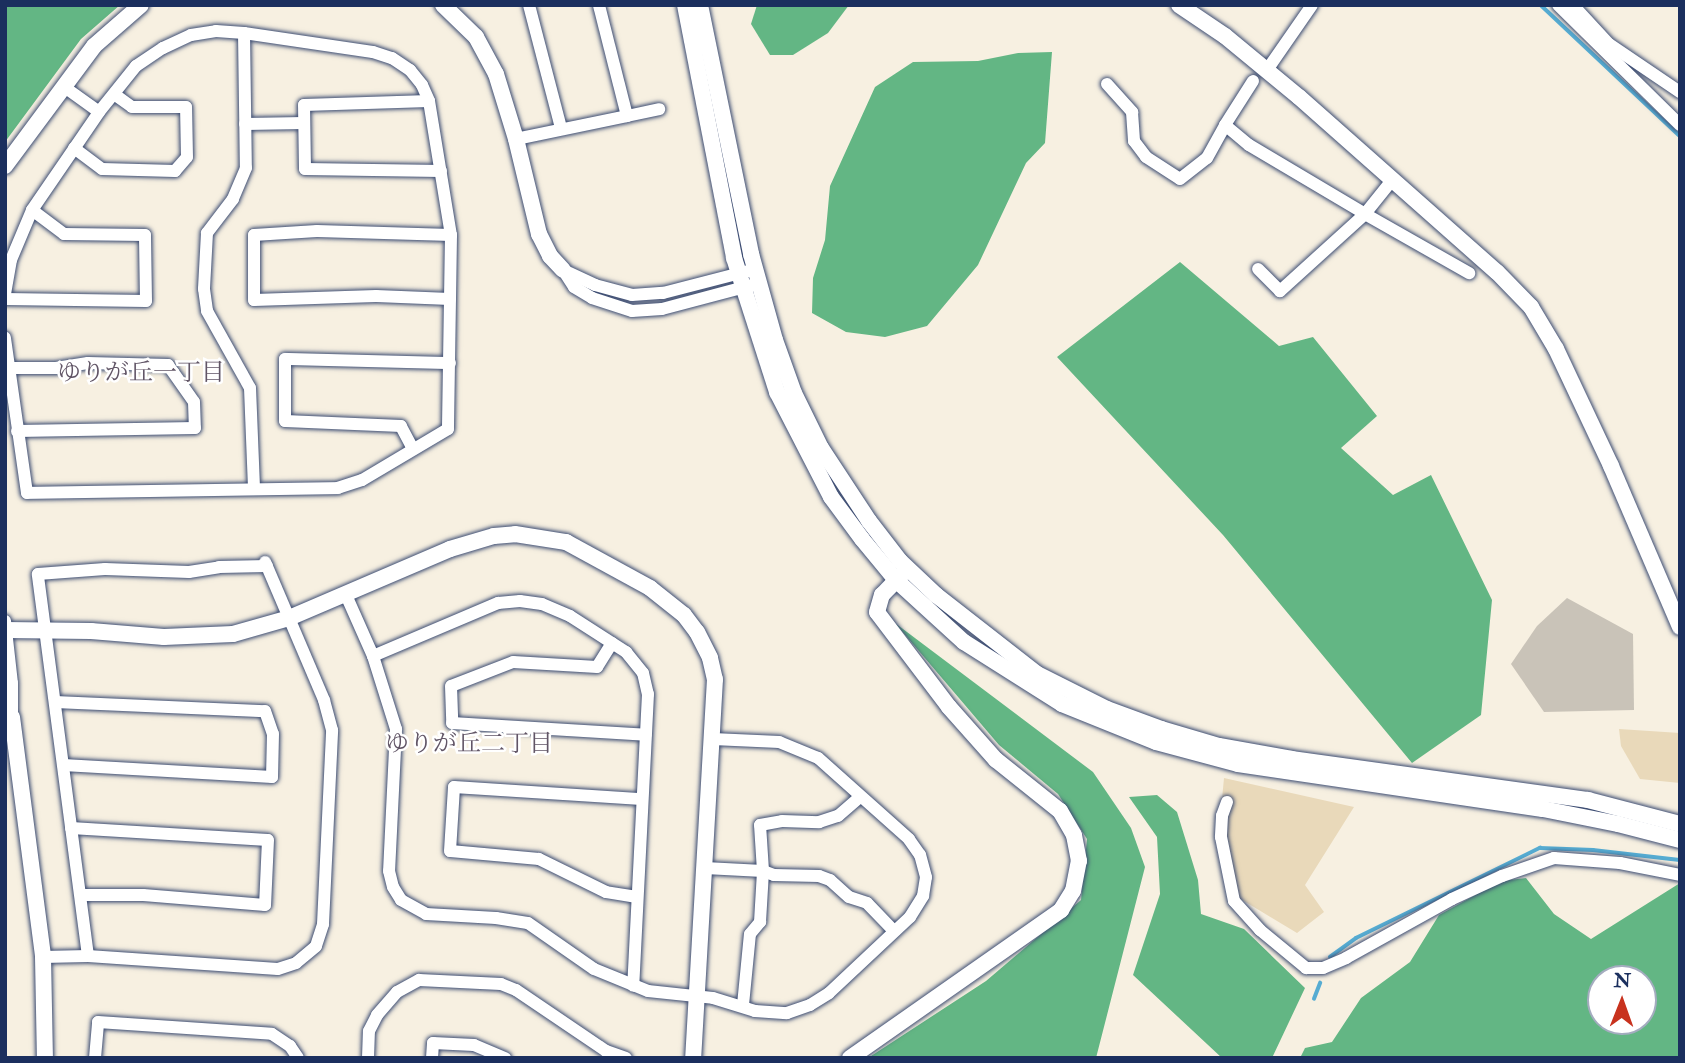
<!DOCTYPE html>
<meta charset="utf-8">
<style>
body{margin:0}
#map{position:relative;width:1685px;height:1063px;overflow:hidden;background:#f7f0e1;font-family:"IM FELL Double Pica","Noto Serif JP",serif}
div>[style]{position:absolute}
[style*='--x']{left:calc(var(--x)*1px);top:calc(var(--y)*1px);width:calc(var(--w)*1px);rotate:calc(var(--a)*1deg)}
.built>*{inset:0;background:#e9d9ba}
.industrial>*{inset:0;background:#c9c3b8}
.forest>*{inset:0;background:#63b684}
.stream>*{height:3.5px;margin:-1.75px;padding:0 1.75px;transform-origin:1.75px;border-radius:1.75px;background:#56acd2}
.roads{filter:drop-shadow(0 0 2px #3c4c72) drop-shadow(0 0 2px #3c4c72)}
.minor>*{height:12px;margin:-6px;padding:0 6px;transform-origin:6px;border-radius:6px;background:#fff}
.tertiary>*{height:16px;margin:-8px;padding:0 8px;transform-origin:8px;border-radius:8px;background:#fff}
span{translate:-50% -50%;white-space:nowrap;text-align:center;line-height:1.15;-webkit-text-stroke:5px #fff;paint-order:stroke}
.neighbourhood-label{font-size:24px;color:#615566}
.frame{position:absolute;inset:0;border:7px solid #1b2f5e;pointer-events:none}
.north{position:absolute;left:1587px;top:965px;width:70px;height:70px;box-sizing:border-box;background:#fff;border:2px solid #a4acbf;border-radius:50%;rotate:1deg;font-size:19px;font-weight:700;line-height:28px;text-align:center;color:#1b2f5e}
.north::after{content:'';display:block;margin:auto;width:24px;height:32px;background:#c8321e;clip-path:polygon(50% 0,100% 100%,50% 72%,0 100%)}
</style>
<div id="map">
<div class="built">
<div style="clip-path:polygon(1619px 729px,1680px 733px,1680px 783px,1640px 779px,1621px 746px)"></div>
<div style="clip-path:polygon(1224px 778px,1354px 807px,1305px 885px,1324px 912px,1297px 933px,1239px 898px,1219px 831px)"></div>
</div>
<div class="industrial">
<div style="clip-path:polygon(1567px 598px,1633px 634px,1634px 710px,1544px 712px,1511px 664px,1537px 626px)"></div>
</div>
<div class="forest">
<div style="clip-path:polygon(5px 5px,120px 5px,81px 39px,5px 142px)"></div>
<div style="clip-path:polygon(757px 5px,849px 5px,828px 33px,793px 55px,770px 55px,751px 24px)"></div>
<div style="clip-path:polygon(1052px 52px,1045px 143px,1026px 163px,978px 265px,927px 326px,885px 337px,846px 332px,812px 313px,813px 278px,825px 240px,830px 186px,875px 87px,913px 62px,978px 61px,1018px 53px)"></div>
<div style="clip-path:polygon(1180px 262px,1279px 346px,1313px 337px,1377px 416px,1341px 448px,1393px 495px,1431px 475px,1492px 600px,1481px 715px,1412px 763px,1223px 535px,1057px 357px)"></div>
<div style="clip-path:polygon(895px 623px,1093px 772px,1131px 828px,1145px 867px,1096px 1058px,868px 1058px,986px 981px,1081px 900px,1087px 839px,1058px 794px,999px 745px)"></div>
<div style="clip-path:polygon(1157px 795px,1177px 812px,1198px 880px,1201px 914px,1244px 929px,1305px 988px,1272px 1058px,1222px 1058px,1133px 975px,1160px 894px,1157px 837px,1129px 797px)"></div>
<div style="clip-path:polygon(evenodd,1526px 878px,1554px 914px,1591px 939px,1680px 883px,1680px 1058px,1300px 1058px,1305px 1048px,1332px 1042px,1361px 998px,1410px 962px,1439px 915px,1501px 881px,1526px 878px,1601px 979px,1643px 979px,1643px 1021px,1601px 1021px,1601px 979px)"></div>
</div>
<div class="stream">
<div style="--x:1541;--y:5;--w:191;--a:43.3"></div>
<div style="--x:1330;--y:957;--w:32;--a:-36"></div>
<div style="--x:1356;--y:938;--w:205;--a:-26.1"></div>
<div style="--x:1540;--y:848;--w:53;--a:2.2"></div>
<div style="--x:1593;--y:850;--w:87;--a:6.6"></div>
<div style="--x:1314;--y:999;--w:17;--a:-69"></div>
</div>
<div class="roads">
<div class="minor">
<div style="--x:529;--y:5;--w:127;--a:75.4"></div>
<div style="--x:1558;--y:5;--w:171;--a:44.5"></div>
<div style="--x:1573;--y:5;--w:53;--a:47.3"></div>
<div style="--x:1609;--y:44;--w:86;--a:34.1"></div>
<div style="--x:244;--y:33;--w:135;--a:89.2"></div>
<div style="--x:246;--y:168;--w:34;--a:113"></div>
<div style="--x:233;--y:199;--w:43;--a:127.4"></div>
<div style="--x:207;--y:233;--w:56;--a:93.1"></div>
<div style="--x:204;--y:289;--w:22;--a:82"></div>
<div style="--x:207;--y:311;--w:88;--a:60.8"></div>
<div style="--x:250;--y:388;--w:101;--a:87.7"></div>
<div style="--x:1267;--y:70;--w:79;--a:-55.3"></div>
<div style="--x:1253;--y:81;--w:52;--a:122.5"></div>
<div style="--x:1225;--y:125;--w:31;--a:40"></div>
<div style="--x:1249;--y:145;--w:135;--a:30.7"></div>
<div style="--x:1365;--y:214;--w:115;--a:137.8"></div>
<div style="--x:1280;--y:291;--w:31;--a:-135"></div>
<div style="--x:1107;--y:84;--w:38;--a:48"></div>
<div style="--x:1132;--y:112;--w:29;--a:86"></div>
<div style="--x:1134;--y:141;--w:20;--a:53"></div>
<div style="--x:1146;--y:157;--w:40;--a:32.9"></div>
<div style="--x:1180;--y:179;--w:34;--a:-38"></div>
<div style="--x:1207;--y:158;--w:38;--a:-61"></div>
<div style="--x:63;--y:86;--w:44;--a:35.8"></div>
<div style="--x:429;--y:101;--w:125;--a:178.2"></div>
<div style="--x:304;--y:105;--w:64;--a:89.1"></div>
<div style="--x:305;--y:169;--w:136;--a:0.8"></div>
<div style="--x:627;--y:116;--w:33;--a:-12"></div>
<div style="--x:245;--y:124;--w:59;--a:-1"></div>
<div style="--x:516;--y:139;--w:113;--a:-11.7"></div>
<div style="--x:627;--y:116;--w:114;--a:-104.2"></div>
<div style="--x:74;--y:148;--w:35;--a:37"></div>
<div style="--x:102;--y:169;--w:73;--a:1.6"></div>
<div style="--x:175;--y:171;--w:18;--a:-49"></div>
<div style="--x:187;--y:157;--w:50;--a:-91.1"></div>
<div style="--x:186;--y:107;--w:54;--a:180"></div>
<div style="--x:132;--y:107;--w:22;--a:-144"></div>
<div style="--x:1393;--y:179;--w:45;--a:128.7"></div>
<div style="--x:1365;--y:214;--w:120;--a:29.6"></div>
<div style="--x:563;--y:270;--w:20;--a:57"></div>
<div style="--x:574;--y:287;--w:21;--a:31"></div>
<div style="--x:592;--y:298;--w:42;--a:18"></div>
<div style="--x:632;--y:311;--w:30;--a:-4"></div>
<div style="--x:662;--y:309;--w:93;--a:-14.9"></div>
<div style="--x:563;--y:270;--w:35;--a:25"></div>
<div style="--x:595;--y:285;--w:38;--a:15"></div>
<div style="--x:632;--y:295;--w:31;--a:-4"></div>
<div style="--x:663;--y:293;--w:88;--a:-14.5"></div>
<div style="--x:5;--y:294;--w:35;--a:-80"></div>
<div style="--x:11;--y:260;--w:54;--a:-67.2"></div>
<div style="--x:32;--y:210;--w:119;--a:-55.6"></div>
<div style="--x:99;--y:112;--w:59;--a:-51.2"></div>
<div style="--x:136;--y:66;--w:32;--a:-34"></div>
<div style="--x:163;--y:48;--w:31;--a:-25"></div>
<div style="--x:191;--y:35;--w:25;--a:-9"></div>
<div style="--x:216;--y:31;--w:28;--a:4"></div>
<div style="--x:244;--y:33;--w:130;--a:8.4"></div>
<div style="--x:373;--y:52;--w:20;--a:18"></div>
<div style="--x:392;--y:58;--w:22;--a:34"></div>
<div style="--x:410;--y:70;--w:19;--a:51"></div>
<div style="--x:422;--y:85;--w:17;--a:66"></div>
<div style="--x:429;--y:101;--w:136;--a:80.7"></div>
<div style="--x:451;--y:235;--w:194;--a:90.9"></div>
<div style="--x:448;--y:429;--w:100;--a:149.3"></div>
<div style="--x:362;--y:480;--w:25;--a:162"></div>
<div style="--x:338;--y:488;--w:311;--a:179.1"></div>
<div style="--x:27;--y:493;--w:157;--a:-98.1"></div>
<div style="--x:5;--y:299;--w:141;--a:0.8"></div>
<div style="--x:146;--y:301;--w:66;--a:-90.9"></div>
<div style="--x:145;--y:235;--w:81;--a:-179.3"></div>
<div style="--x:64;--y:234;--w:40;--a:-143"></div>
<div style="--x:450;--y:299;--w:74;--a:-177.7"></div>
<div style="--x:376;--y:296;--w:122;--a:178.1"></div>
<div style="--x:254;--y:300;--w:65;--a:-90"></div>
<div style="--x:254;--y:235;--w:63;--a:-3.6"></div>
<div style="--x:317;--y:231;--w:134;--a:1.7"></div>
<div style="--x:9;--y:368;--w:47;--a:0"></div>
<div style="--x:56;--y:368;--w:32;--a:-9"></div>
<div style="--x:88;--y:363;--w:80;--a:1.4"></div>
<div style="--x:168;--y:365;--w:45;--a:54.9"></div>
<div style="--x:194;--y:402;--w:26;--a:88"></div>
<div style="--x:195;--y:428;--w:178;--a:179"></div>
<div style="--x:413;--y:449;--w:26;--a:-118"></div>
<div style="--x:401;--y:426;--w:116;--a:-177.5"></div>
<div style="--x:285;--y:421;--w:62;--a:-90"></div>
<div style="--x:285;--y:359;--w:165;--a:1.4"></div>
<div style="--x:346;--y:595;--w:67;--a:66.1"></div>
<div style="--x:373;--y:656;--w:77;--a:72.5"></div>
<div style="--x:396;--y:729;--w:142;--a:92.8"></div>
<div style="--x:389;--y:871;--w:16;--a:76"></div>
<div style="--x:393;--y:887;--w:15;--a:58"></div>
<div style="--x:401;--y:900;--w:29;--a:29"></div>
<div style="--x:426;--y:914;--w:70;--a:3.3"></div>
<div style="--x:496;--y:918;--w:32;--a:9"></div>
<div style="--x:528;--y:923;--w:80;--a:34.9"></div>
<div style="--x:594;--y:969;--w:58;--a:22.2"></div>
<div style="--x:648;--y:991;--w:65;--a:6.1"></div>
<div style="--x:713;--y:998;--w:44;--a:17.2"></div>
<div style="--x:755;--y:1011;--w:32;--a:4"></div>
<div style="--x:787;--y:1013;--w:24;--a:-19"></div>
<div style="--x:810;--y:1005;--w:22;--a:-32"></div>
<div style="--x:829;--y:993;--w:111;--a:-43.2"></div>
<div style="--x:910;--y:917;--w:25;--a:-58"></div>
<div style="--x:923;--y:896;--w:19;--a:-81"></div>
<div style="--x:926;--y:877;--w:23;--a:-105"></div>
<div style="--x:920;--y:855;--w:19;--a:-125"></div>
<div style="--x:909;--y:839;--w:122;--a:-138.3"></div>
<div style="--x:818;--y:758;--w:42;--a:-157.7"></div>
<div style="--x:779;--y:742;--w:66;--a:-177.4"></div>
<div style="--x:5;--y:621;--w:62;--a:83.6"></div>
<div style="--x:12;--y:683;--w:34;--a:90"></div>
<div style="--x:612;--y:643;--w:28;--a:122"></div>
<div style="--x:597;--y:667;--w:84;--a:-176.6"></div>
<div style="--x:513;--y:662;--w:66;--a:158.8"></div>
<div style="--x:451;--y:686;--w:37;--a:88"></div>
<div style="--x:452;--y:723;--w:194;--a:3.5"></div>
<div style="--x:373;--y:656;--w:136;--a:-23"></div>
<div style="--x:498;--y:603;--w:22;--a:-5"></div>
<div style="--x:520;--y:601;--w:22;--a:8"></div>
<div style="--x:542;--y:604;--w:30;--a:23"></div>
<div style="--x:570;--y:616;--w:67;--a:32.7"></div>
<div style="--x:626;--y:652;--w:27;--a:51"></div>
<div style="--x:643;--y:673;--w:22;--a:77"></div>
<div style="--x:648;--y:694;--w:292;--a:92.9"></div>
<div style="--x:55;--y:702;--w:210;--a:2.5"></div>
<div style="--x:265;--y:711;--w:24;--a:71"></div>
<div style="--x:273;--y:734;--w:43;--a:91.3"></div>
<div style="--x:272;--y:777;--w:209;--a:-176.7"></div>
<div style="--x:1227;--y:802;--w:15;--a:110"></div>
<div style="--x:1222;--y:816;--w:21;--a:93"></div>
<div style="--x:1221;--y:837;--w:65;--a:78.5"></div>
<div style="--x:1234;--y:901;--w:39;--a:48"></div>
<div style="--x:1260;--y:930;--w:60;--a:39.6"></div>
<div style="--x:1306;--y:968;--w:17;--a:0"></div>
<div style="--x:1323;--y:968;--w:25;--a:-23"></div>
<div style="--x:1346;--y:958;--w:121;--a:-29.1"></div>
<div style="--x:1452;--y:899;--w:55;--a:-24.7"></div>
<div style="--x:1502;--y:876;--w:55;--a:-19.1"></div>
<div style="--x:1554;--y:858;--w:66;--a:4.3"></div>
<div style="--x:1620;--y:863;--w:61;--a:11.3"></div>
<div style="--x:71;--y:828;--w:197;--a:3.5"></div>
<div style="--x:268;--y:840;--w:65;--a:92.6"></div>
<div style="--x:265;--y:905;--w:122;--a:-175.3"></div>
<div style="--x:143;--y:895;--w:62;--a:180"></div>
<div style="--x:705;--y:868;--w:58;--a:3"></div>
<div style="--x:763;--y:871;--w:46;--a:-93.7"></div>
<div style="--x:760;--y:825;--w:22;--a:-10"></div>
<div style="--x:782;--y:821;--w:37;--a:2"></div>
<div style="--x:819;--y:822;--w:20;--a:-18"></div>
<div style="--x:838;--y:816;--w:29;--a:-41"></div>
<div style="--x:637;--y:897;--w:31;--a:-171"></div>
<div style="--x:606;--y:892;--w:75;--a:-153.8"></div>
<div style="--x:539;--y:859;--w:89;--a:-174.9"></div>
<div style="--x:450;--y:851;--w:64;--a:-86.4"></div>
<div style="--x:454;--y:787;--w:188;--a:3.7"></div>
<div style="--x:88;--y:956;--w:385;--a:-97.5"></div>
<div style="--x:38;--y:574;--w:67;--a:-4.3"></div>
<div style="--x:105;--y:569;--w:84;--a:2"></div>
<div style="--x:189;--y:572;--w:30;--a:-9"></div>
<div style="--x:219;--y:567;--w:48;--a:-1.2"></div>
<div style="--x:43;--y:957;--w:45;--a:-1.3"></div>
<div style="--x:88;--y:956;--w:190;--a:3.9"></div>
<div style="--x:278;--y:969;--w:19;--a:-18"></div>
<div style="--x:296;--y:963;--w:26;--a:-40"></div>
<div style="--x:316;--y:946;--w:23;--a:-72"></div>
<div style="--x:323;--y:924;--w:194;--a:-87.3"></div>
<div style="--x:332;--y:730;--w:31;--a:-105"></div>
<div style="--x:324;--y:700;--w:150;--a:-113.1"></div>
<div style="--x:743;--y:1005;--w:71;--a:-84.4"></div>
<div style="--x:750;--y:934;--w:16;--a:-50"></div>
<div style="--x:760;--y:922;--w:51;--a:-86.6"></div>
<div style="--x:763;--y:871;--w:12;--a:20"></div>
<div style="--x:774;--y:875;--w:45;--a:1.3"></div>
<div style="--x:819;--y:876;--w:12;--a:20"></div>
<div style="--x:830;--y:880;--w:25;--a:42"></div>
<div style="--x:849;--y:897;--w:19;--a:18"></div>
<div style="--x:867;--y:903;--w:39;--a:46"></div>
<div style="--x:95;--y:1058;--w:36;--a:-85"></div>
<div style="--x:98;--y:1022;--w:174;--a:3.9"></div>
<div style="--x:272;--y:1034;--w:22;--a:34"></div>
<div style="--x:290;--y:1046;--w:14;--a:56"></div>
<div style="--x:368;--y:1058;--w:27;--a:-88"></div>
<div style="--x:369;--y:1031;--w:18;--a:-63"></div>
<div style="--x:377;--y:1015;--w:30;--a:-49"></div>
<div style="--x:397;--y:992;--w:25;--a:-29"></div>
<div style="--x:419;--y:980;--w:82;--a:2.8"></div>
<div style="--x:501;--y:984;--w:16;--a:22"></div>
<div style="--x:516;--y:990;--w:109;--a:34.1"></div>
<div style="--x:606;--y:1051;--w:21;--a:19"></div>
<div style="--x:432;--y:1058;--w:15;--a:-86"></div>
<div style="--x:433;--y:1043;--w:41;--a:2.8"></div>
<div style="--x:474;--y:1045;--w:34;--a:23"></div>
</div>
<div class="tertiary">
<div style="--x:443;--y:5;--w:46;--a:44.1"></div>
<div style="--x:476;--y:37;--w:42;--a:61.6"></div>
<div style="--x:496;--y:74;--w:68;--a:72.9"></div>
<div style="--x:516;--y:139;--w:98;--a:76.4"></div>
<div style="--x:539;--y:234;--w:25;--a:63"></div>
<div style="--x:550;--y:256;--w:19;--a:47"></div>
<div style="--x:685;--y:5;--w:258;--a:79"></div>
<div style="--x:734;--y:258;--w:141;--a:72.2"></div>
<div style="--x:777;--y:392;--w:118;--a:62.8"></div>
<div style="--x:831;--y:497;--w:52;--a:53.6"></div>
<div style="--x:862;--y:539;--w:53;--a:50.3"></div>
<div style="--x:896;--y:580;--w:92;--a:42.4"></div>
<div style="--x:964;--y:642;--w:116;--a:32.3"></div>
<div style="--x:1062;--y:704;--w:101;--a:22"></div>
<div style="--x:1156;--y:742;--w:85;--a:15"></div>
<div style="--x:1238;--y:764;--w:308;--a:8.4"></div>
<div style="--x:1543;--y:809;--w:76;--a:11.3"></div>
<div style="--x:1618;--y:824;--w:64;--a:14.5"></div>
<div style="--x:700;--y:5;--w:254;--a:78.4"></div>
<div style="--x:751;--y:254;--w:89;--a:74.4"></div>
<div style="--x:775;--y:340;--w:56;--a:70.3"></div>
<div style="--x:794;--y:393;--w:61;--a:63.9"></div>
<div style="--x:821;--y:448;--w:87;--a:56.7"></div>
<div style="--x:869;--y:521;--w:51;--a:52.2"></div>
<div style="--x:900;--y:561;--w:50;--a:43.4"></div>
<div style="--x:936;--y:595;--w:128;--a:38"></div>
<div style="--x:1037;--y:674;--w:78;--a:26.6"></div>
<div style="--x:1107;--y:709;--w:58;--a:20.3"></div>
<div style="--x:1161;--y:729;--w:60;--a:16.3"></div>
<div style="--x:1219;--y:746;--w:74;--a:10.1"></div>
<div style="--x:1292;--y:759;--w:299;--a:7.9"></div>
<div style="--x:1588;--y:800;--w:95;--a:14.6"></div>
<div style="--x:1179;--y:5;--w:55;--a:34"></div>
<div style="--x:1225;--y:36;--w:96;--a:39.5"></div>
<div style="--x:1299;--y:97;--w:264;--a:41.5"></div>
<div style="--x:1497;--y:272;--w:49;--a:45.8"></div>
<div style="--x:1531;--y:307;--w:49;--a:59.2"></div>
<div style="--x:1556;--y:349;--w:129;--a:64.8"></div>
<div style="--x:1611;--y:466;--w:175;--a:66.8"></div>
<div style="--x:5;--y:166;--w:149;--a:-53.4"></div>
<div style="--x:94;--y:46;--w:62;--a:-41.1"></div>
<div style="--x:5;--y:630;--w:86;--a:0.7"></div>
<div style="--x:91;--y:631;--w:73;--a:4.7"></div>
<div style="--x:164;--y:637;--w:69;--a:-2.5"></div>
<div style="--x:233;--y:634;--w:58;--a:-15.9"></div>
<div style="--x:289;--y:618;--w:175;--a:-23.2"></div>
<div style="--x:450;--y:549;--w:46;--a:-16.5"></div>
<div style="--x:494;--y:536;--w:21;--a:-5"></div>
<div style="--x:515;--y:534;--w:52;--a:8.9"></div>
<div style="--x:566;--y:542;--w:96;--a:28.7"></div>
<div style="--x:650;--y:588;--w:43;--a:38.5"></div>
<div style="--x:684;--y:615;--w:21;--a:53"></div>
<div style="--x:697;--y:632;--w:29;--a:63"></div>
<div style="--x:710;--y:658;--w:22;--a:77"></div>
<div style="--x:715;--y:679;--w:380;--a:93.3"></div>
<div style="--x:12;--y:717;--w:242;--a:82.6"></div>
<div style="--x:43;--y:957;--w:101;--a:88.9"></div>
<div style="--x:850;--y:1058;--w:258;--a:-35"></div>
<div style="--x:1061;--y:910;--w:22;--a:-58"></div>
<div style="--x:1073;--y:891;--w:31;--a:-79"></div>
<div style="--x:1079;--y:861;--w:26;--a:-101"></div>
<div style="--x:1074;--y:835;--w:28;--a:-120"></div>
<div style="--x:1060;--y:811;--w:82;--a:-141.4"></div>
<div style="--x:996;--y:760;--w:71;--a:-131.6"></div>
<div style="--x:949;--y:707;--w:119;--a:-127.2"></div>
<div style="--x:877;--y:612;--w:18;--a:-74"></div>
<div style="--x:882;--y:595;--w:28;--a:-46"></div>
</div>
</div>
<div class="neighbourhood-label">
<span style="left:141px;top:373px">ゆりが丘一丁目</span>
<span style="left:469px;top:744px">ゆりが丘二丁目</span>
</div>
<div class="frame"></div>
<div class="north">N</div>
</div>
